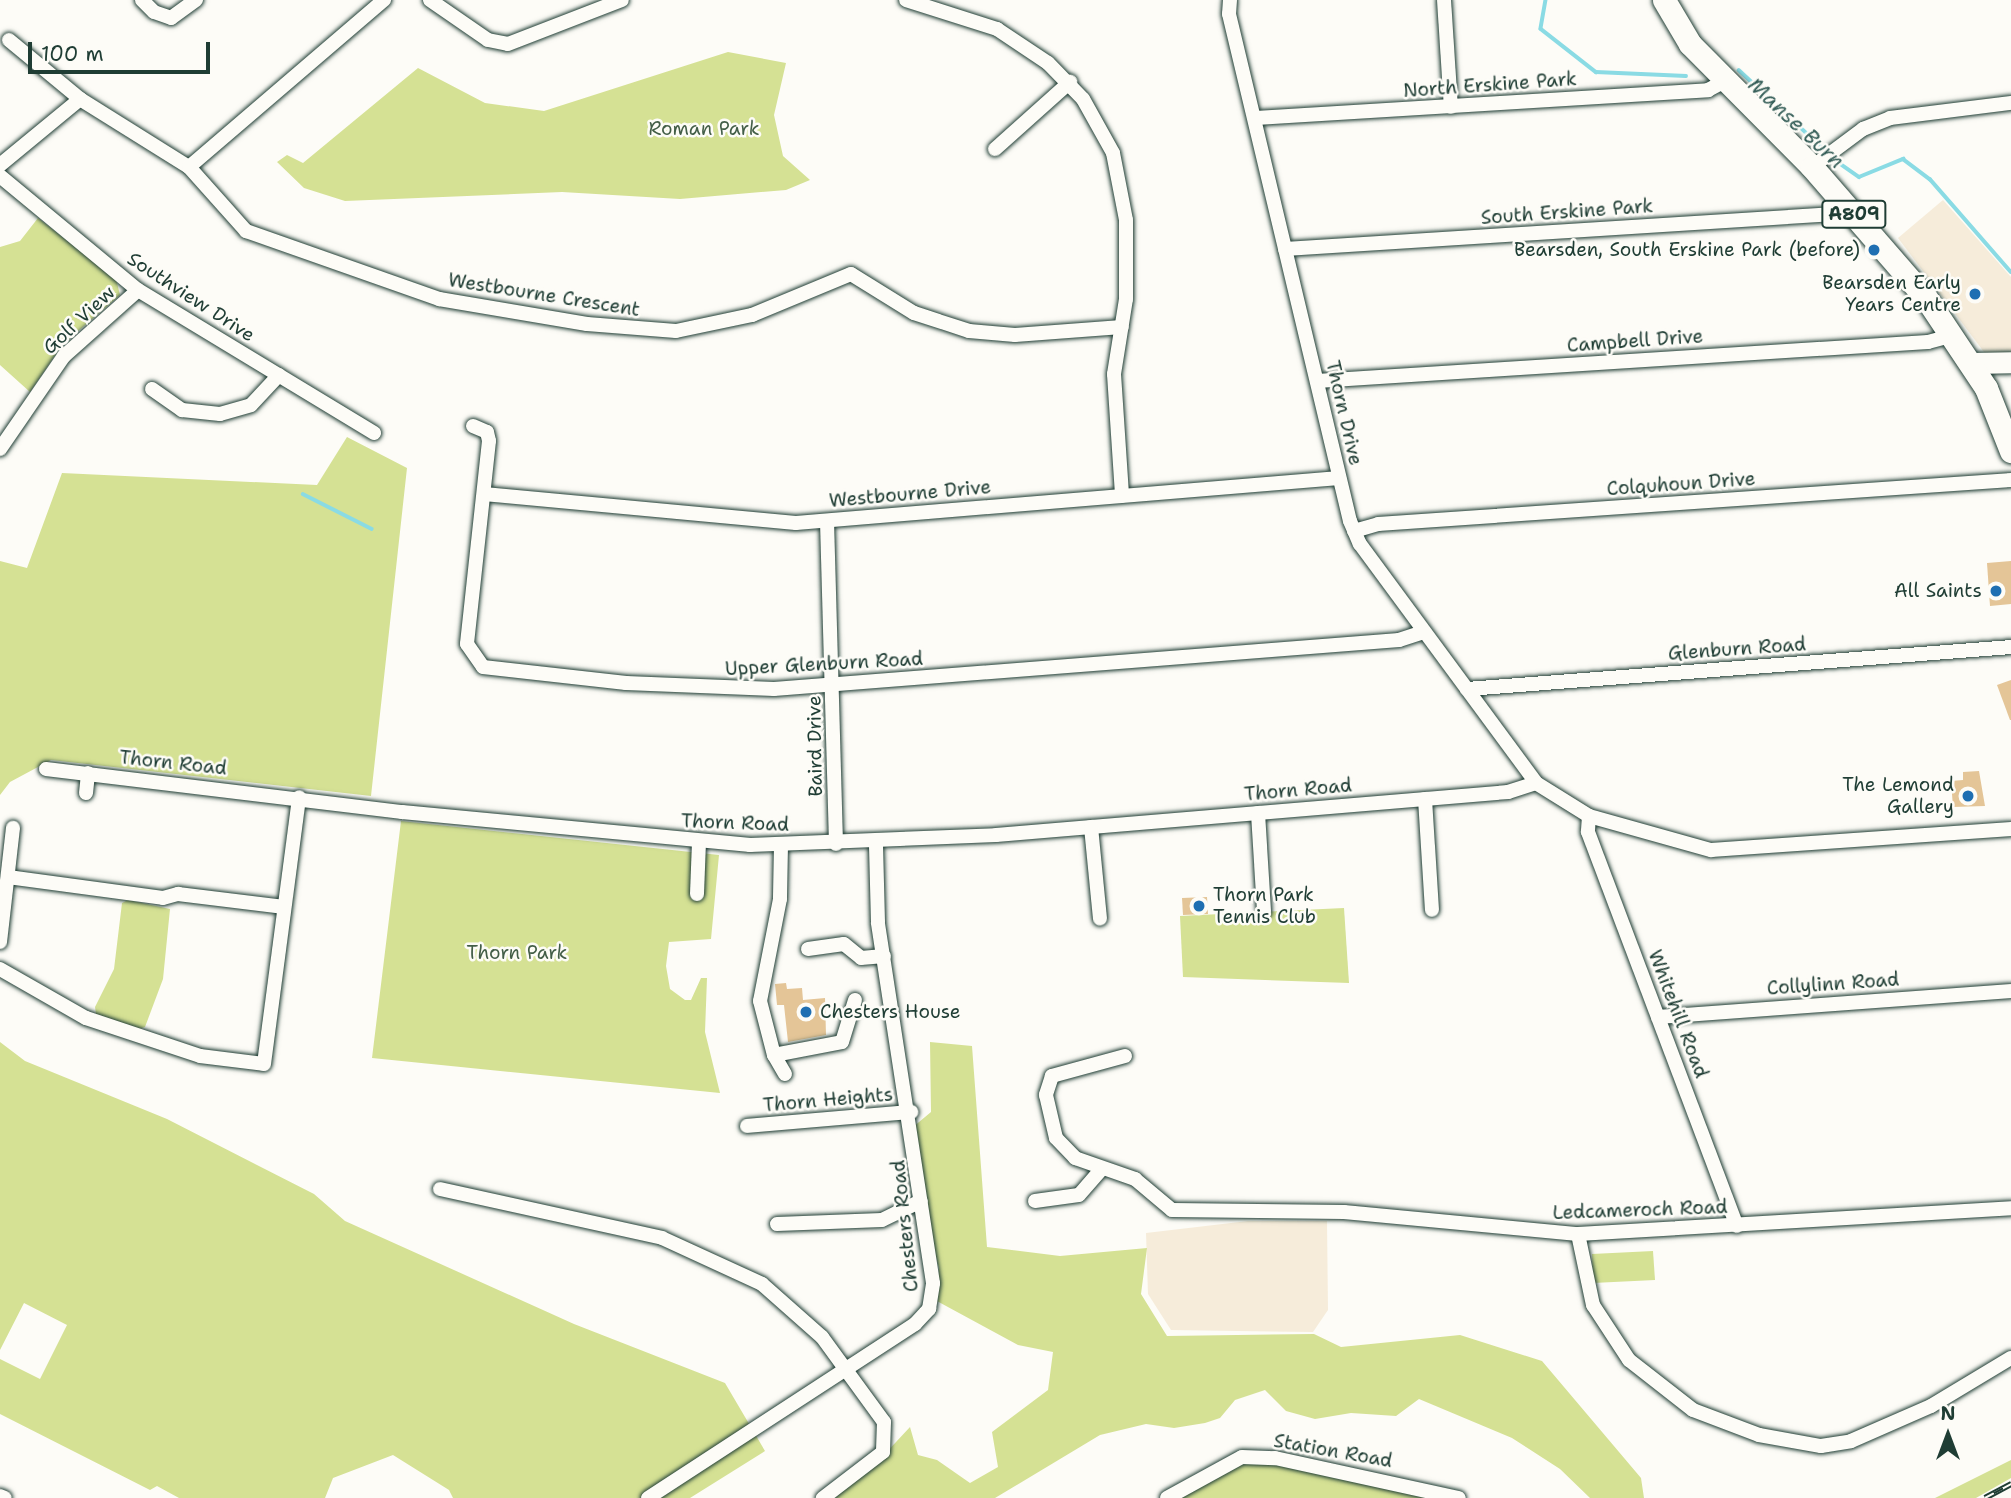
<!DOCTYPE html>
<style>
body{margin:0}
#map{position:relative;width:2011px;height:1498px;overflow:hidden;background:#fdfcf7;font-family:"Shantell Sans",sans-serif}
div>[style]{position:absolute}
[style*='--x']{left:calc(var(--x)*1px);top:calc(var(--y)*1px);width:calc(var(--w)*1px);rotate:calc(var(--a)*1deg)}
.built>*{inset:0;background:#f6ecda}
.green>*{inset:0;background:#d5e194}
.stream>*{height:3.5px;margin:-1.75px;padding:0 1.75px;transform-origin:1.75px;border-radius:1.75px;background:#8adbe4}
.building>*{inset:0;background:#e4c597}
.roads{filter:drop-shadow(0 0 2px #1f3d34) drop-shadow(0 0 2px #1f3d34)}
.street>*{height:14px;margin:-7px;padding:0 7px;transform-origin:7px;border-radius:7px;background:#fdfcf7}
.secondary>*{height:21px;margin:-10.5px;padding:0 10.5px;transform-origin:10.5px;border-radius:10.5px;background:#fdfcf7}
.primary>*{height:23px;margin:-11.5px;padding:0 11.5px;transform-origin:11.5px;border-radius:11.5px;background:#fdfcf7}
.rail>*{height:6px;margin-top:-3px;transform-origin:0;background:repeating-linear-gradient(90deg,#fdfcf7 0 10px,#1f3d34 0 20px);box-sizing:border-box;border-block:2px solid #1f3d34}
.dots>*{width:19px;height:19px;translate:-50% -50%;box-sizing:border-box;border:4px solid #fdfcf7;border-radius:50%}
span{translate:-50% -50%;white-space:nowrap;text-align:center;line-height:1.15;-webkit-text-stroke:5px #fdfcf7;paint-order:stroke}
.shield-label span{padding:2px 5px;background:#fdfcf7;border:2px solid;border-radius:5px;-webkit-text-stroke-width:0}
.shield-label{font-size:18px;color:#1f3d34;font-weight:700}
.street-label{font-size:19px;color:#1f3d34}
.park-label{font-size:19px;color:#435e47}
.poi-label{font-size:19px;color:#1f3d34}
.right{translate:-100% -50%;text-align:right}
.left{translate:0 -50%;text-align:left}
.water-label{font-size:21px;color:#345d57;font-style:italic}
.north{position:absolute;left:1913px;top:1400px;width:70px;height:70px;-webkit-text-stroke:5px #fdfcf7;paint-order:stroke;rotate:0deg;font-size:19px;font-weight:700;line-height:28px;text-align:center;color:#1f3d34}
.north::after{content:'';display:block;margin:auto;width:24px;height:32px;background:#1f3d34;clip-path:polygon(50% 0,100% 100%,50% 72%,0 100%)}
.scale{position:absolute;left:28px;top:42px;width:182px;height:32px;box-sizing:border-box;border:4px solid #1f3d34;border-top:0;padding-left:9px;font-size:21px;line-height:24px;white-space:nowrap;color:#1f3d34;-webkit-text-stroke:5px #fdfcf7;paint-order:stroke}
</style>
<div id="map">
<div class="built">
<div style="clip-path:polygon(1943px 200px,2011px 277px,2011px 356px,1987px 356px,1898px 238px)"></div>
<div style="clip-path:polygon(1248px 1221px,1327px 1221px,1328px 1310px,1313px 1332px,1171px 1330px,1148px 1294px,1146px 1233px)"></div>
</div>
<div class="green">
<div style="clip-path:polygon(728px 52px,786px 63px,774px 115px,783px 156px,810px 180px,786px 190px,680px 199px,562px 192px,345px 201px,304px 188px,277px 162px,287px 155px,303px 163px,418px 68px,485px 103px,544px 111px)"></div>
<div style="clip-path:polygon(38px 218px,116px 279px,120px 295px,62px 345px,30px 392px,0 365px,0 247px,20px 241px)"></div>
<div style="clip-path:polygon(347px 437px,407px 468px,371px 796px,51px 760px,10px 782px,0 795px,0 561px,27px 568px,62px 473px,317px 485px)"></div>
<div style="clip-path:polygon(401px 821px,719px 855px,711px 939px,669px 942px,666px 966px,670px 989px,685px 1000px,691px 1000px,701px 978px,707px 978px,705px 1032px,720px 1093px,372px 1058px)"></div>
<div style="clip-path:polygon(128px 900px,170px 909px,163px 979px,145px 1027px,139px 1029px,96px 1014px,95px 1007px,114px 969px,122px 903px)"></div>
<div style="clip-path:polygon(1344px 908px,1349px 983px,1183px 977px,1180px 916px)"></div>
<div style="clip-path:polygon(0 1042px,25px 1061px,167px 1119px,314px 1194px,345px 1221px,574px 1324px,725px 1383px,765px 1451px,690px 1498px,453px 1498px,449px 1490px,393px 1455px,333px 1478px,325px 1498px,179px 1498px,157px 1486px,150px 1490px,0 1414px,0 1359px,40px 1379px,67px 1325px,24px 1303px,0 1350px)"></div>
<div style="clip-path:polygon(930px 1042px,972px 1046px,987px 1247px,1060px 1256px,1147px 1248px,1141px 1294px,1167px 1336px,1314px 1334px,1341px 1347px,1460px 1335px,1542px 1361px,1641px 1478px,1644px 1498px,1590px 1498px,1560px 1469px,1512px 1438px,1419px 1399px,1396px 1416px,1351px 1413px,1315px 1419px,1286px 1411px,1265px 1390px,1235px 1400px,1220px 1418px,1205px 1423px,1174px 1428px,1146px 1424px,1100px 1435px,995px 1498px,828px 1498px,882px 1457px,910px 1427px,918px 1455px,937px 1460px,970px 1483px,998px 1467px,992px 1432px,1048px 1390px,1053px 1352px,1018px 1345px,935px 1300px,939px 1268px,925px 1217px,913px 1127px,931px 1112px)"></div>
<div style="clip-path:polygon(1653px 1251px,1655px 1280px,1593px 1283px,1592px 1254px)"></div>
<div style="clip-path:polygon(2011px 1460px,2011px 1478px,1976px 1498px,1935px 1498px)"></div>
<div style="clip-path:polygon(1254px 1462px,1284px 1466px,1436px 1498px,1175px 1498px,1226px 1466px)"></div>
</div>
<div class="stream">
<div style="--x:1546;--y:0;--w:29;--a:100"></div>
<div style="--x:1541;--y:29;--w:70;--a:38"></div>
<div style="--x:1596;--y:72;--w:90;--a:2.5"></div>
<div style="--x:1739;--y:70;--w:120;--a:43"></div>
<div style="--x:1832;--y:158;--w:33;--a:35"></div>
<div style="--x:1859;--y:177;--w:48;--a:-22.2"></div>
<div style="--x:1903;--y:159;--w:34;--a:37"></div>
<div style="--x:1930;--y:179;--w:123;--a:48.9"></div>
<div style="--x:303;--y:494;--w:77;--a:26.9"></div>
</div>
<div class="building">
<div style="clip-path:polygon(2011px 561px,2011px 604px,1990px 606px,1987px 563px)"></div>
<div style="clip-path:polygon(2011px 680px,2011px 720px,2010px 720px,1997px 685px)"></div>
<div style="clip-path:polygon(1979px 771px,1985px 806px,1953px 807px,1951px 781px,1963px 780px,1963px 772px)"></div>
<div style="clip-path:polygon(1207px 897px,1208px 914px,1183px 915px,1182px 898px)"></div>
<div style="clip-path:polygon(786px 983px,787px 989px,802px 988px,803px 1000px,825px 998px,826px 1035px,788px 1042px,784px 1005px,777px 1005px,775px 984px)"></div>
</div>
<div class="roads">
<div class="street">
<div style="--x:142;--y:0;--w:17;--a:45"></div>
<div style="--x:154;--y:12;--w:18;--a:19"></div>
<div style="--x:171;--y:18;--w:31;--a:-36"></div>
<div style="--x:430;--y:0;--w:70;--a:34.6"></div>
<div style="--x:488;--y:40;--w:20;--a:11"></div>
<div style="--x:508;--y:44;--w:122;--a:-21.1"></div>
<div style="--x:906;--y:0;--w:96;--a:17.7"></div>
<div style="--x:997;--y:29;--w:61;--a:33.7"></div>
<div style="--x:1048;--y:63;--w:50;--a:45.8"></div>
<div style="--x:1083;--y:99;--w:62;--a:60.9"></div>
<div style="--x:1113;--y:153;--w:68;--a:79"></div>
<div style="--x:1126;--y:220;--w:79;--a:90"></div>
<div style="--x:1126;--y:299;--w:76;--a:99.1"></div>
<div style="--x:1114;--y:374;--w:122;--a:86.2"></div>
<div style="--x:1230;--y:0;--w:14;--a:94"></div>
<div style="--x:1229;--y:14;--w:521;--a:76.58"></div>
<div style="--x:1350;--y:521;--w:25;--a:67"></div>
<div style="--x:1360;--y:544;--w:297;--a:53.6"></div>
<div style="--x:1444;--y:0;--w:107;--a:86.3"></div>
<div style="--x:9;--y:40;--w:92;--a:39.7"></div>
<div style="--x:80;--y:99;--w:128;--a:32"></div>
<div style="--x:189;--y:167;--w:86;--a:48.3"></div>
<div style="--x:246;--y:231;--w:205;--a:19.4"></div>
<div style="--x:439;--y:299;--w:150;--a:9.6"></div>
<div style="--x:587;--y:324;--w:89;--a:4.5"></div>
<div style="--x:676;--y:331;--w:78;--a:-11.9"></div>
<div style="--x:752;--y:315;--w:107;--a:-22.5"></div>
<div style="--x:851;--y:274;--w:74;--a:31.8"></div>
<div style="--x:914;--y:313;--w:58;--a:18.1"></div>
<div style="--x:969;--y:331;--w:46;--a:5"></div>
<div style="--x:1015;--y:335;--w:107;--a:-4.3"></div>
<div style="--x:1256;--y:118;--w:453;--a:-3.5"></div>
<div style="--x:1708;--y:90;--w:19;--a:-28"></div>
<div style="--x:995;--y:149;--w:101;--a:-41.8"></div>
<div style="--x:0;--y:165;--w:104;--a:-39.5"></div>
<div style="--x:189;--y:167;--w:257;--a:-40.6"></div>
<div style="--x:1812;--y:167;--w:64;--a:-36.7"></div>
<div style="--x:1863;--y:129;--w:29;--a:-22"></div>
<div style="--x:1890;--y:118;--w:122;--a:-7.1"></div>
<div style="--x:0;--y:176;--w:179;--a:39.6"></div>
<div style="--x:138;--y:290;--w:276;--a:31.2"></div>
<div style="--x:1285;--y:249;--w:551;--a:-3.64"></div>
<div style="--x:1835;--y:214;--w:15;--a:-23"></div>
<div style="--x:1317;--y:381;--w:612;--a:-3.65"></div>
<div style="--x:1928;--y:342;--w:27;--a:-15"></div>
<div style="--x:152;--y:389;--w:37;--a:35"></div>
<div style="--x:182;--y:410;--w:38;--a:6"></div>
<div style="--x:220;--y:414;--w:32;--a:-16"></div>
<div style="--x:251;--y:405;--w:41;--a:-47"></div>
<div style="--x:473;--y:426;--w:15;--a:23"></div>
<div style="--x:487;--y:432;--w:9;--a:77"></div>
<div style="--x:489;--y:441;--w:204;--a:96.2"></div>
<div style="--x:467;--y:644;--w:28;--a:55"></div>
<div style="--x:483;--y:667;--w:144;--a:6.4"></div>
<div style="--x:626;--y:683;--w:148;--a:2.3"></div>
<div style="--x:774;--y:689;--w:627;--a:-4.48"></div>
<div style="--x:1399;--y:640;--w:25;--a:-18"></div>
<div style="--x:0;--y:449;--w:113;--a:-55.5"></div>
<div style="--x:64;--y:356;--w:99;--a:-41.7"></div>
<div style="--x:484;--y:494;--w:313;--a:5.3"></div>
<div style="--x:796;--y:523;--w:545;--a:-4.74"></div>
<div style="--x:827;--y:521;--w:323;--a:88.4"></div>
<div style="--x:1354;--y:531;--w:25;--a:-16"></div>
<div style="--x:1378;--y:524;--w:635;--a:-3.98"></div>
<div style="--x:1467;--y:689;--w:546;--a:-4.41"></div>
<div style="--x:46;--y:769;--w:359;--a:6.9"></div>
<div style="--x:402;--y:812;--w:350;--a:5.4"></div>
<div style="--x:750;--y:845;--w:246;--a:-2.3"></div>
<div style="--x:996;--y:835;--w:514;--a:-4.8"></div>
<div style="--x:1508;--y:792;--w:29;--a:-18"></div>
<div style="--x:1536;--y:783;--w:62;--a:31.9"></div>
<div style="--x:1589;--y:816;--w:127;--a:15.6"></div>
<div style="--x:1711;--y:850;--w:301;--a:-4"></div>
<div style="--x:86;--y:793;--w:20;--a:-84"></div>
<div style="--x:1425;--y:799;--w:111;--a:86.4"></div>
<div style="--x:1258;--y:813;--w:99;--a:86.5"></div>
<div style="--x:1589;--y:816;--w:16;--a:94"></div>
<div style="--x:1588;--y:832;--w:421;--a:69.3"></div>
<div style="--x:1091;--y:827;--w:92;--a:84.4"></div>
<div style="--x:781;--y:845;--w:54;--a:91.1"></div>
<div style="--x:780;--y:899;--w:104;--a:101.1"></div>
<div style="--x:760;--y:1001;--w:56;--a:75.5"></div>
<div style="--x:774;--y:1055;--w:69;--a:-10.8"></div>
<div style="--x:842;--y:1042;--w:44;--a:-72.8"></div>
<div style="--x:8;--y:877;--w:156;--a:7.7"></div>
<div style="--x:163;--y:898;--w:16;--a:-15"></div>
<div style="--x:178;--y:894;--w:107;--a:7"></div>
<div style="--x:697;--y:894;--w:52;--a:-87.8"></div>
<div style="--x:0;--y:942;--w:115;--a:-83.5"></div>
<div style="--x:808;--y:949;--w:36;--a:-8"></div>
<div style="--x:844;--y:944;--w:22;--a:39"></div>
<div style="--x:861;--y:958;--w:23;--a:-5"></div>
<div style="--x:0;--y:969;--w:99;--a:29.7"></div>
<div style="--x:86;--y:1018;--w:120;--a:18.4"></div>
<div style="--x:200;--y:1056;--w:64;--a:7.1"></div>
<div style="--x:264;--y:1064;--w:269;--a:-82.5"></div>
<div style="--x:1658;--y:1017;--w:354;--a:-4.2"></div>
<div style="--x:774;--y:1055;--w:22;--a:60"></div>
<div style="--x:1125;--y:1056;--w:76;--a:164.7"></div>
<div style="--x:1052;--y:1076;--w:20;--a:108"></div>
<div style="--x:1046;--y:1095;--w:44;--a:76.9"></div>
<div style="--x:1056;--y:1138;--w:28;--a:46"></div>
<div style="--x:1075;--y:1158;--w:64;--a:19.3"></div>
<div style="--x:1135;--y:1179;--w:48;--a:40"></div>
<div style="--x:1172;--y:1210;--w:172;--a:0.7"></div>
<div style="--x:1344;--y:1212;--w:235;--a:5.4"></div>
<div style="--x:1578;--y:1234;--w:434;--a:-3.4"></div>
<div style="--x:747;--y:1126;--w:165;--a:-4.9"></div>
<div style="--x:440;--y:1189;--w:227;--a:12.4"></div>
<div style="--x:662;--y:1238;--w:110;--a:24.7"></div>
<div style="--x:762;--y:1284;--w:80;--a:41.5"></div>
<div style="--x:822;--y:1337;--w:105;--a:53.9"></div>
<div style="--x:884;--y:1422;--w:30;--a:92"></div>
<div style="--x:883;--y:1452;--w:76;--a:142.5"></div>
<div style="--x:1035;--y:1201;--w:44;--a:-7.8"></div>
<div style="--x:1079;--y:1195;--w:35;--a:-49"></div>
<div style="--x:777;--y:1224;--w:105;--a:-2.2"></div>
<div style="--x:882;--y:1220;--w:43;--a:-26"></div>
<div style="--x:1578;--y:1234;--w:73;--a:78.1"></div>
<div style="--x:1593;--y:1305;--w:66;--a:56.8"></div>
<div style="--x:1629;--y:1360;--w:81;--a:38"></div>
<div style="--x:1693;--y:1410;--w:71;--a:20.7"></div>
<div style="--x:1759;--y:1435;--w:63;--a:10.1"></div>
<div style="--x:1821;--y:1446;--w:30;--a:-9"></div>
<div style="--x:1851;--y:1441;--w:87;--a:-23.6"></div>
<div style="--x:1931;--y:1406;--w:93;--a:-31"></div>
<div style="--x:0;--y:1496;--w:5;--a:22"></div>
<div style="--x:648;--y:1498;--w:319;--a:-33.1"></div>
<div style="--x:915;--y:1324;--w:21;--a:-47"></div>
<div style="--x:929;--y:1309;--w:26;--a:-81"></div>
<div style="--x:933;--y:1283;--w:365;--a:-98.7"></div>
<div style="--x:878;--y:922;--w:78;--a:-91.5"></div>
<div style="--x:1167;--y:1498;--w:85;--a:-28.7"></div>
<div style="--x:1242;--y:1457;--w:33;--a:2"></div>
<div style="--x:1275;--y:1458;--w:188;--a:12.3"></div>
</div>
<div class="secondary">
<div style="--x:1972;--y:363;--w:39;--a:-1"></div>
</div>
<div class="primary">
<div style="--x:1664;--y:0;--w:51;--a:59.4"></div>
<div style="--x:1690;--y:44;--w:173;--a:45.2"></div>
<div style="--x:1812;--y:167;--w:174;--a:49"></div>
<div style="--x:1926;--y:298;--w:108;--a:56.3"></div>
<div style="--x:1986;--y:388;--w:68;--a:68.4"></div>
</div>
</div>
<div class="rail">
<div style="--x:1985;--y:1498;--w:30;--a:-28"></div>
</div>
<div class="dots">
<div style="left:1874px;top:250px;background:#1f6fb2"></div>
<div style="left:1975px;top:294px;background:#1f6fb2"></div>
<div style="left:1996px;top:591px;background:#1f6fb2"></div>
<div style="left:1968px;top:796px;background:#1f6fb2"></div>
<div style="left:1199px;top:906px;background:#1f6fb2"></div>
<div style="left:806px;top:1012px;background:#1f6fb2"></div>
</div>
<div class="shield-label">
<span style="left:1854px;top:214px">A809</span>
</div>
<div class="street-label">
<span style="left:1490px;top:85px;rotate:-4deg">North Erskine Park</span>
<span style="left:1567px;top:212px;rotate:-4deg">South Erskine Park</span>
<span style="left:544px;top:295px;rotate:9deg">Westbourne Crescent</span>
<span style="left:191px;top:297px;rotate:33deg">Southview Drive</span>
<span style="left:79px;top:320px;rotate:-43deg">Golf View</span>
<span style="left:1635px;top:341px;rotate:-4deg">Campbell Drive</span>
<span style="left:1344px;top:413px;rotate:77deg">Thorn Drive</span>
<span style="left:1681px;top:484px;rotate:-4deg">Colquhoun Drive</span>
<span style="left:910px;top:494px;rotate:-5deg">Westbourne Drive</span>
<span style="left:1737px;top:649px;rotate:-4deg">Glenburn Road</span>
<span style="left:824px;top:664px;rotate:-3deg">Upper Glenburn Road</span>
<span style="left:815px;top:746px;rotate:-91deg">Baird Drive</span>
<span style="left:173px;top:763px;rotate:6deg">Thorn Road</span>
<span style="left:1298px;top:790px;rotate:-5deg">Thorn Road</span>
<span style="left:735px;top:823px;rotate:2deg">Thorn Road</span>
<span style="left:1833px;top:984px;rotate:-4deg">Collylinn Road</span>
<span style="left:1678px;top:1014px;rotate:69deg">Whitehill Road</span>
<span style="left:828px;top:1100px;rotate:-5deg">Thorn Heights</span>
<span style="left:1640px;top:1210px;rotate:-2deg">Ledcameroch Road</span>
<span style="left:905px;top:1226px;rotate:-96deg">Chesters Road</span>
<span style="left:1333px;top:1451px;rotate:10deg">Station Road</span>
</div>
<div class="park-label">
<span style="left:704px;top:129px">Roman Park</span>
<span style="left:517px;top:953px">Thorn Park</span>
</div>
<div class="poi-label">
<span class="right" style="left:1860px;top:250px">Bearsden, South Erskine Park (before)</span>
<span class="right" style="left:1961px;top:294px">Bearsden Early<br>Years Centre</span>
<span class="right" style="left:1982px;top:591px">All Saints</span>
<span class="right" style="left:1954px;top:796px">The Lemond<br>Gallery</span>
<span class="left" style="left:1213px;top:906px">Thorn Park<br>Tennis Club</span>
<span class="left" style="left:820px;top:1012px">Chesters House</span>
</div>
<div class="water-label">
<span style="left:1796px;top:123px;rotate:43deg">Manse Burn</span>
</div>
<div class="north">N</div>
<div class="scale">100 m</div>
</div>
